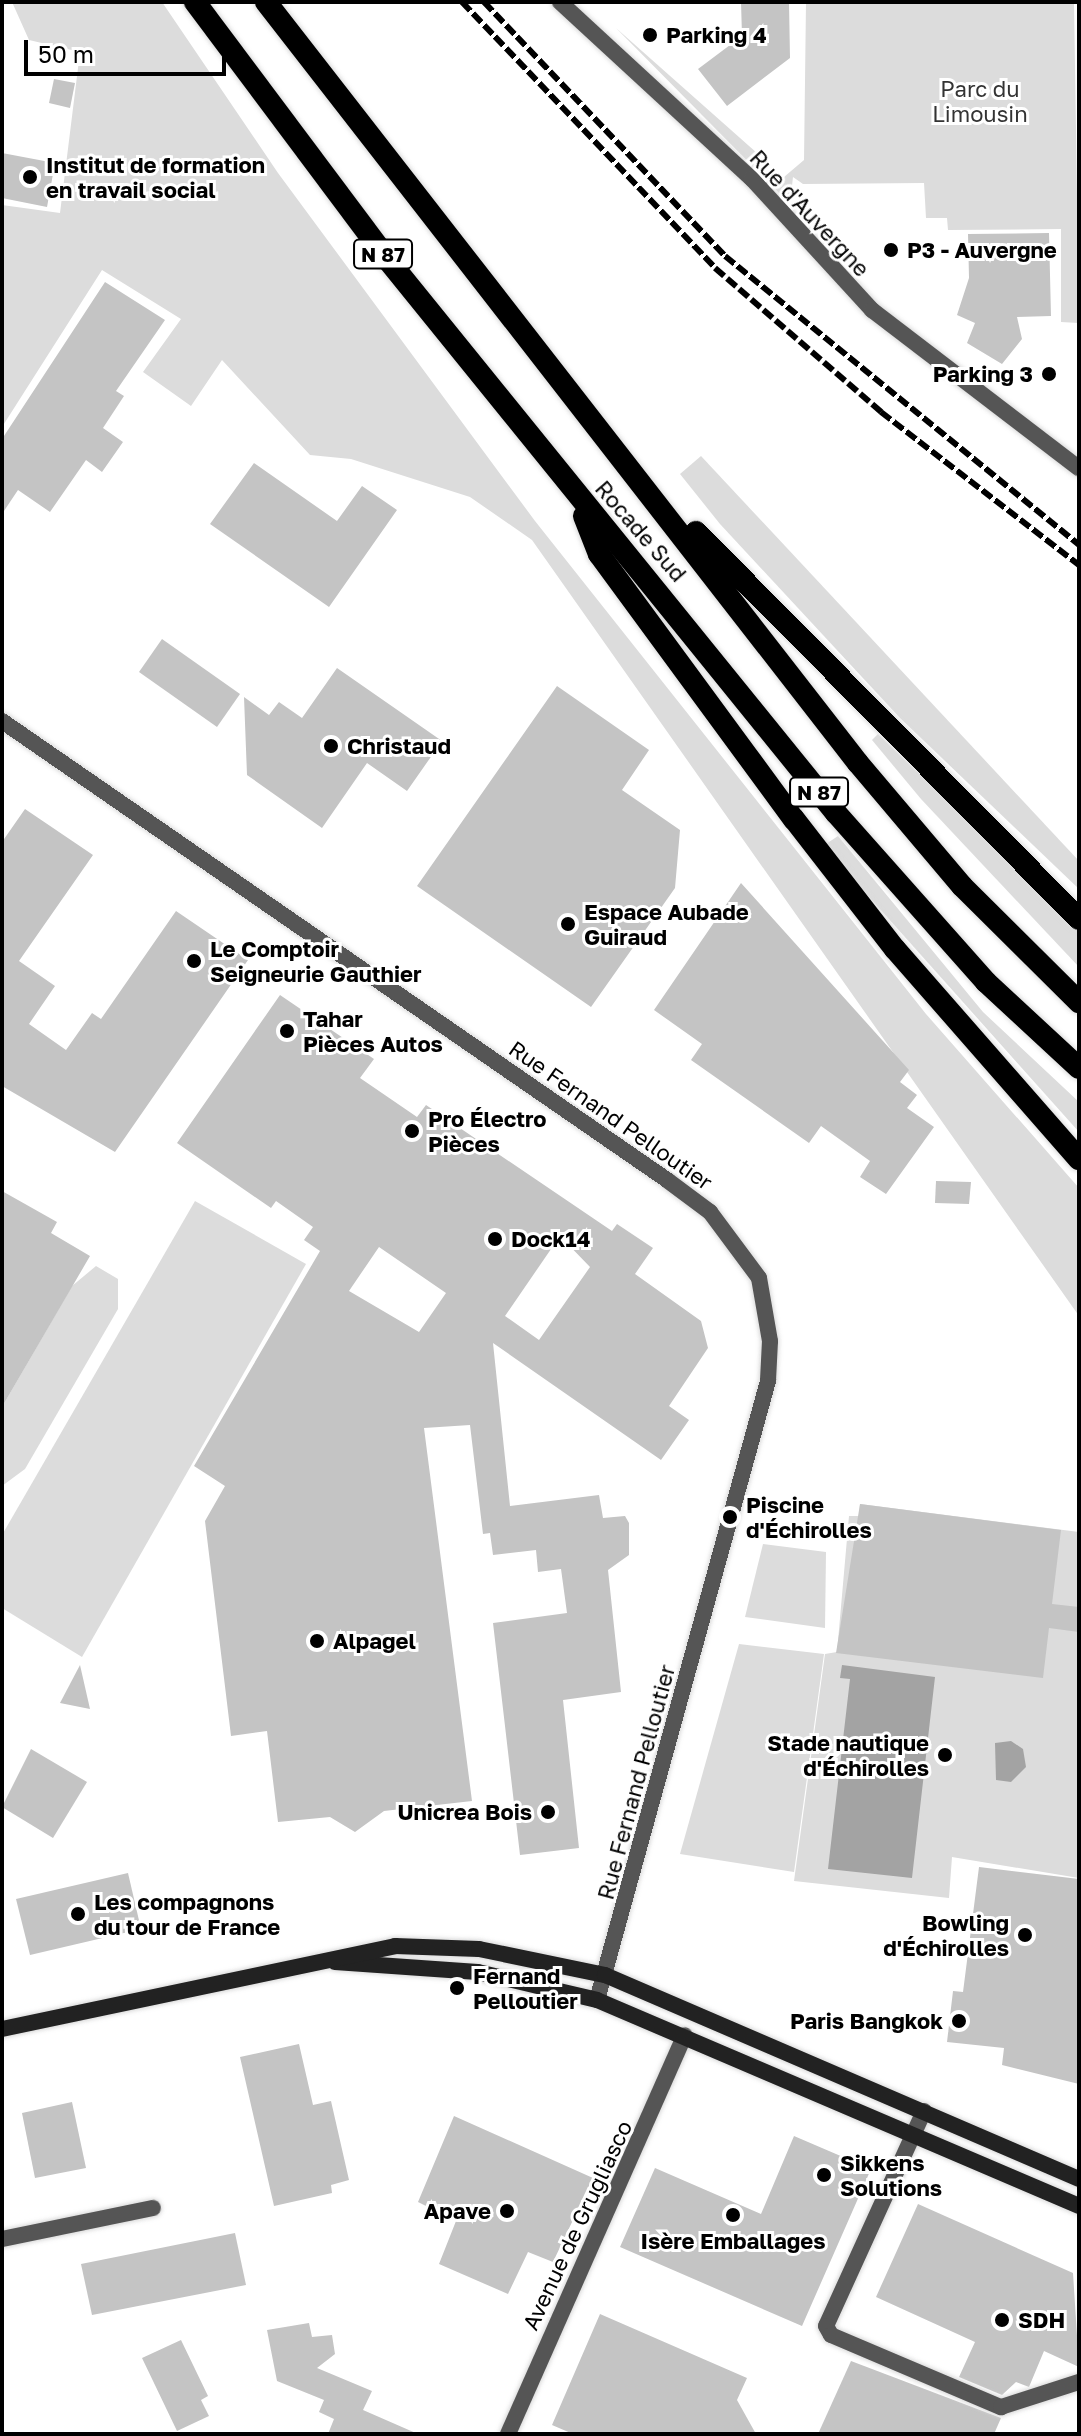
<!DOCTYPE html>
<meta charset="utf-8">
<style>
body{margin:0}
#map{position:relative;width:1081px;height:2436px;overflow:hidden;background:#fff;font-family:"Golos Text",sans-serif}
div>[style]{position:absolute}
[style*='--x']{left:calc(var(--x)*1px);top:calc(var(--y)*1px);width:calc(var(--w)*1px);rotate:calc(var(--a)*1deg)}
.green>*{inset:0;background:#dcdcdc}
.water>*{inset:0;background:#a3a3a3}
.building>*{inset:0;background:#c4c4c4}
.roads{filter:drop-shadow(0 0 2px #dbdbdb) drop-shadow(0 0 2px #dbdbdb)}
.minor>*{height:16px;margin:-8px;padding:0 8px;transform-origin:8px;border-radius:8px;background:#555}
.secondary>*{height:16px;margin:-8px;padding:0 8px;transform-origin:8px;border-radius:8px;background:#222}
.trunk>*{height:22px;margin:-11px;padding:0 11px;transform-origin:11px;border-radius:11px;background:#000}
.rail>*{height:6px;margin-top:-3px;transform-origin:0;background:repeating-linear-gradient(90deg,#000 0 12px,transparent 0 16px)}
.dots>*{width:22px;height:22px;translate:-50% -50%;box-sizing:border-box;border:4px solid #fff;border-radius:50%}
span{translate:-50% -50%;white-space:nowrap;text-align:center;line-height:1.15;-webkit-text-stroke:6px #fff;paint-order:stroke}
.shield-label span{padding:2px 6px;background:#fff;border:2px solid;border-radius:6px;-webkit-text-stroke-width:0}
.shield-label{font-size:20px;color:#000;font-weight:700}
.poi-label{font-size:22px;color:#000;font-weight:700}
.left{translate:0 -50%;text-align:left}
.right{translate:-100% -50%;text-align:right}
.park-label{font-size:22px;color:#333}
.street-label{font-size:22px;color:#000}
.frame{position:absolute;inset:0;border:4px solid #000;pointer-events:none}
.scale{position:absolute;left:24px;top:40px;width:202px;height:36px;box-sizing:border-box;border:4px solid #000;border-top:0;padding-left:10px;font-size:24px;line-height:28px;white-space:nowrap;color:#000;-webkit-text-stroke:6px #fff;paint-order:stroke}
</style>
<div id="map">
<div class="green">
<div style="clip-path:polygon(12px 2px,162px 2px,278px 173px,535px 521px,926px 1014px,1079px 1188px,1079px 1316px,532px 540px,470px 497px,351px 459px,310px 455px,222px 360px,191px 406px,143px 372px,181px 319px,102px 270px,2px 427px,2px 205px,60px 213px,80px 52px,29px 40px)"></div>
<div style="clip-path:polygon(806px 2px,1074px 2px,1079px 323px,1061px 322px,1061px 229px,948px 230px,947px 218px,926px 218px,924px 183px,803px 184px,793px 177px,790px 204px,616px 28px,784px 177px,804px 160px)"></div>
<div style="clip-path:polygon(701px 456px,1079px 861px,1079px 889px,900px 718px,720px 524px,680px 474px)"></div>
<div style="clip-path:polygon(878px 734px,1079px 929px,1079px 967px,921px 799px,872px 740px)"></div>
<div style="clip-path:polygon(838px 836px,983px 1012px,1079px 1102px,1079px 1132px,846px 871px,826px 844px)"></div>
<div style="clip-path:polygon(195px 1201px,306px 1264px,82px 1657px,2px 1608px,2px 1535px)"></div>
<div style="clip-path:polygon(96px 1266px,118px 1279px,118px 1309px,25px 1469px,2px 1486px,2px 1407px,72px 1286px)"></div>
<div style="clip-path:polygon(860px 1504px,1079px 1532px,1079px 1878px,952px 1857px,949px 1898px,794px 1881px,825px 1654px,837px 1652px,849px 1516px,859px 1516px)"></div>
<div style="clip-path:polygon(763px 1544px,826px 1552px,825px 1628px,745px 1617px)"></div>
<div style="clip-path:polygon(739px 1644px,824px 1654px,794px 1872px,680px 1854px)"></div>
</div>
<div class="water">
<div style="clip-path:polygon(842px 1665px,935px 1677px,912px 1878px,828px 1869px,850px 1679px,840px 1678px)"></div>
<div style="clip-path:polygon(1011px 1741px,1023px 1749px,1026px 1767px,1011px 1782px,996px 1780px,995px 1743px)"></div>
</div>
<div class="building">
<div style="clip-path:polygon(741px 2px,789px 2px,790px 58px,727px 106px,698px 69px,742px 36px)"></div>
<div style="clip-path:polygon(54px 79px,75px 83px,70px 108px,49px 103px)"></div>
<div style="clip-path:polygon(2px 153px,55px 163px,47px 207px,2px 198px)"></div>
<div style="clip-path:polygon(1049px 233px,1051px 316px,1017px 317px,1022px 339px,1002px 364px,967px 343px,975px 323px,957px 315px,969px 278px,968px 234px)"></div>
<div style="clip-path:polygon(105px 282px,165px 320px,116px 391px,124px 396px,103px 428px,123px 442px,102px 472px,86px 460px,50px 512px,18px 490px,2px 514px,2px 439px)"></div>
<div style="clip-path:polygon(254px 463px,337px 521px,362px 486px,397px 510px,329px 607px,210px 524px)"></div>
<div style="clip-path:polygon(162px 639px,240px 694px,217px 727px,139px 672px)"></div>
<div style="clip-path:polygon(337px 668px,442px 741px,407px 791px,367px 763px,322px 828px,247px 775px,244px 697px,269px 715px,279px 702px,302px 718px)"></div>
<div style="clip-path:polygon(557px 686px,649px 750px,622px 790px,680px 830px,675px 888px,591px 1007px,417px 886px)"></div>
<div style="clip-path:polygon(25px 809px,93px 855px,19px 961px,55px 986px,29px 1024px,66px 1050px,92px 1013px,101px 1019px,176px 911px,248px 960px,115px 1152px,2px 1086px,2px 842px)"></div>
<div style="clip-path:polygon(741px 883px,909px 1070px,900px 1082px,917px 1095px,907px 1108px,934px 1127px,886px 1194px,860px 1177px,870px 1161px,821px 1126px,809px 1143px,691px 1060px,702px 1044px,654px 1010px)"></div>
<div style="clip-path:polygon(evenodd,280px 995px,374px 1059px,360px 1078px,417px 1117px,426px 1105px,612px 1231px,617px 1224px,653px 1248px,635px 1274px,701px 1321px,708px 1348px,669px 1406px,689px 1420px,661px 1460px,493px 1343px,510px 1506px,599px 1495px,603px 1518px,625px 1516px,629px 1523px,629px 1555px,608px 1570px,621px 1692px,563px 1700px,579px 1848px,520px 1855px,493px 1623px,567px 1613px,561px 1569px,538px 1572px,536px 1550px,493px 1555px,490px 1533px,483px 1534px,470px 1425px,424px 1428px,472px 1801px,384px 1811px,355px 1832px,330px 1817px,278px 1822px,267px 1731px,231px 1736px,205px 1521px,225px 1486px,194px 1466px,320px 1251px,304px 1240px,313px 1227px,276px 1201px,271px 1208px,177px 1143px,280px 995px,560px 1236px,590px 1267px,539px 1340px,505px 1316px,560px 1236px,280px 995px,379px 1247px,446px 1293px,419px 1332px,349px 1291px,379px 1247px)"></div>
<div style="clip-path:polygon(936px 1181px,971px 1182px,969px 1204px,935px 1203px)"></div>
<div style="clip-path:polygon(2px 1191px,57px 1222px,51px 1233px,90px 1256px,2px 1407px)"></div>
<div style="clip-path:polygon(860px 1504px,1061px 1530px,1052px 1604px,1079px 1607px,1079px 1632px,1049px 1628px,1043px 1678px,836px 1653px)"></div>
<div style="clip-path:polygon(80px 1665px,90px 1709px,60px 1703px)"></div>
<div style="clip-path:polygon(31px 1749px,87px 1782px,53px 1838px,2px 1807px)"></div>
<div style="clip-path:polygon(979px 1867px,1079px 1879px,1079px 2084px,1002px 2065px,1004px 2048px,947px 2042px,953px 1991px,963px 1992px)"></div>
<div style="clip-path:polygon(128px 1873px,141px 1929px,30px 1955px,16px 1899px)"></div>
<div style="clip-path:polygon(299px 2044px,313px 2105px,331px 2101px,349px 2180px,331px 2185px,332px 2193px,274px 2206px,240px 2057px)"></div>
<div style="clip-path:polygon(72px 2102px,86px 2168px,35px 2178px,22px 2113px)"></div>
<div style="clip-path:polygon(454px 2116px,593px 2178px,553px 2262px,528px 2252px,508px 2294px,439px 2264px,456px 2221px,418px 2202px)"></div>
<div style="clip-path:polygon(794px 2136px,871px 2169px,802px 2326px,620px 2247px,655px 2168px,761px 2214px)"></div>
<div style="clip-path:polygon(918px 2204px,1073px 2273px,1079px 2367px,1044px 2351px,1029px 2387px,1016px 2382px,1002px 2395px,959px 2377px,975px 2342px,876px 2297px)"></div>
<div style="clip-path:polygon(235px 2233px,246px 2285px,92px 2315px,81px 2264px)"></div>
<div style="clip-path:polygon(600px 2314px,747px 2378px,737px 2400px,756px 2434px,573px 2434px,552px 2425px)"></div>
<div style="clip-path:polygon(309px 2323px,312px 2337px,332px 2335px,335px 2354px,317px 2368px,372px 2391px,363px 2410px,418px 2434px,328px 2434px,334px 2419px,319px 2412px,324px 2400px,277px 2381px,267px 2330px)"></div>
<div style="clip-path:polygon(181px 2340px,208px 2396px,201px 2400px,209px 2416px,177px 2431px,142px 2358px)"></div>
<div style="clip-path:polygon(851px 2361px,1001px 2418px,994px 2434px,818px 2434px)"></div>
</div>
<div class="roads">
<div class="minor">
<div style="--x:560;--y:2;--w:261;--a:42.7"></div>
<div style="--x:752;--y:179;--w:178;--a:47.5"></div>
<div style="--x:872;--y:310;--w:260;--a:37.4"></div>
<div style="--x:2;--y:721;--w:808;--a:34.61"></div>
<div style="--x:667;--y:1180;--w:54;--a:36.7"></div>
<div style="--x:710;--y:1212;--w:82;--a:53.4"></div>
<div style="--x:759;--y:1278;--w:64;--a:80.1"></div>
<div style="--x:770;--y:1341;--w:40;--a:92.9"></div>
<div style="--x:768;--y:1381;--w:642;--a:105.44"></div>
<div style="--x:924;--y:2111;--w:236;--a:114.5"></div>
<div style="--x:826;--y:2326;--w:10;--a:61"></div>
<div style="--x:831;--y:2335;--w:185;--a:23"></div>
<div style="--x:1001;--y:2407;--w:82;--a:-17.8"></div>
<div style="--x:2;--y:2239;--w:154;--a:-11.6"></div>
<div style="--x:508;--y:2434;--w:436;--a:-66.1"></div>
</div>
<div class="secondary">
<div style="--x:335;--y:1962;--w:143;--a:4"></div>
<div style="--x:478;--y:1972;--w:122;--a:13.2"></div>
<div style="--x:597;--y:2000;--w:524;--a:23.14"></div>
<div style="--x:2;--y:2029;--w:402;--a:-11.9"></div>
<div style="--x:395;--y:1946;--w:84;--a:2"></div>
<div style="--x:479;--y:1949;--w:129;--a:11.7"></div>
<div style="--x:605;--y:1975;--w:516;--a:23.29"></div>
</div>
<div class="trunk">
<div style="--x:195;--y:2;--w:322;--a:53.2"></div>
<div style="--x:388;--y:260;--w:712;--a:50.99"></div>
<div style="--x:836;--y:813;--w:226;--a:48.4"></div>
<div style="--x:986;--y:982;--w:127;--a:42.8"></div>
<div style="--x:266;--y:2;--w:964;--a:52.12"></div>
<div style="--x:858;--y:763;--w:161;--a:49.8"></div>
<div style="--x:962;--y:886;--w:165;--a:44.8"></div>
<div style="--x:584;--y:516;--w:41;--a:68.5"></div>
<div style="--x:599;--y:554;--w:329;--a:53.7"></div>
<div style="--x:794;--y:819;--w:165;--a:52.2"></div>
<div style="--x:895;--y:949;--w:279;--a:48.8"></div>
<div style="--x:696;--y:532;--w:544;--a:45.3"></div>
</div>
</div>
<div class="rail">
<div style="--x:462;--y:2;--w:367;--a:46.4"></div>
<div style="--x:715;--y:268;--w:220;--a:40.9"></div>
<div style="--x:881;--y:412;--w:250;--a:37.7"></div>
<div style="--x:484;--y:2;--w:350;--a:46.5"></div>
<div style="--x:725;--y:256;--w:457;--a:39.2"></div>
</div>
<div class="dots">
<div style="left:650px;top:35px;background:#000"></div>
<div style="left:30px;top:177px;background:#000"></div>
<div style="left:891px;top:250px;background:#000"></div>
<div style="left:1049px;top:374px;background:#000"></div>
<div style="left:331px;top:746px;background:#000"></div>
<div style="left:568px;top:924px;background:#000"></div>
<div style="left:194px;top:961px;background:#000"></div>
<div style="left:287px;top:1031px;background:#000"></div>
<div style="left:412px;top:1131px;background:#000"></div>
<div style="left:495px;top:1239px;background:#000"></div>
<div style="left:730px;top:1517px;background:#000"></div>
<div style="left:317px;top:1641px;background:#000"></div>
<div style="left:945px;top:1755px;background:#000"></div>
<div style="left:548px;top:1812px;background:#000"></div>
<div style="left:78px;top:1914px;background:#000"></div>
<div style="left:1025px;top:1935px;background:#000"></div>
<div style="left:457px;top:1988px;background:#000"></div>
<div style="left:959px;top:2021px;background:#000"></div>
<div style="left:824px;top:2175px;background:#000"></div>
<div style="left:507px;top:2211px;background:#000"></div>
<div style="left:733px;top:2215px;background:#000"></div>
<div style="left:1002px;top:2320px;background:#000"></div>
</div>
<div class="shield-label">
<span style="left:383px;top:254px">N 87</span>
<span style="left:819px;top:792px">N 87</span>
</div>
<div class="poi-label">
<span class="left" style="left:666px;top:35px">Parking 4</span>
<span class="left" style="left:46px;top:177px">Institut de formation<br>en travail social</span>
<span class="left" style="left:907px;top:250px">P3 - Auvergne</span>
<span class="right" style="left:1033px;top:374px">Parking 3</span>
<span class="left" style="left:347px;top:746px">Christaud</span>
<span class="left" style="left:584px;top:924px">Espace Aubade<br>Guiraud</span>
<span class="left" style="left:210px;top:961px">Le Comptoir<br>Seigneurie Gauthier</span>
<span class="left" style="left:303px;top:1031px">Tahar<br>Pièces Autos</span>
<span class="left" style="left:428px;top:1131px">Pro Électro<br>Pièces</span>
<span class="left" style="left:511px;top:1239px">Dock14</span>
<span class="left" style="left:746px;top:1517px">Piscine<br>d'Échirolles</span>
<span class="left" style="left:333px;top:1641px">Alpagel</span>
<span class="right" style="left:929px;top:1755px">Stade nautique<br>d'Échirolles</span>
<span class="right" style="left:532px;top:1812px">Unicrea Bois</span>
<span class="left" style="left:94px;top:1914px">Les compagnons<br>du tour de France</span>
<span class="right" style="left:1009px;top:1935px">Bowling<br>d'Échirolles</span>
<span class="left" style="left:473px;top:1988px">Fernand<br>Pelloutier</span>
<span class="right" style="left:943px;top:2021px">Paris Bangkok</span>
<span class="left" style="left:840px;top:2175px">Sikkens<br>Solutions</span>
<span class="right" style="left:491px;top:2211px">Apave</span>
<span style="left:733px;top:2241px">Isère Emballages</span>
<span class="left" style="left:1018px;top:2320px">SDH</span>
</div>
<div class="park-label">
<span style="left:980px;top:101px">Parc du<br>Limousin</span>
</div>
<div class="street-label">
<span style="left:810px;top:213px;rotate:47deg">Rue d'Auvergne</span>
<span style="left:641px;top:531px;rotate:49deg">Rocade Sud</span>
<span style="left:611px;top:1115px;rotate:35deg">Rue Fernand Pelloutier</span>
<span style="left:636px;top:1782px;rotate:-75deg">Rue Fernand Pelloutier</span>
<span style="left:577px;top:2225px;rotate:-65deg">Avenue de Grugliasco</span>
</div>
<div class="frame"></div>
<div class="scale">50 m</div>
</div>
